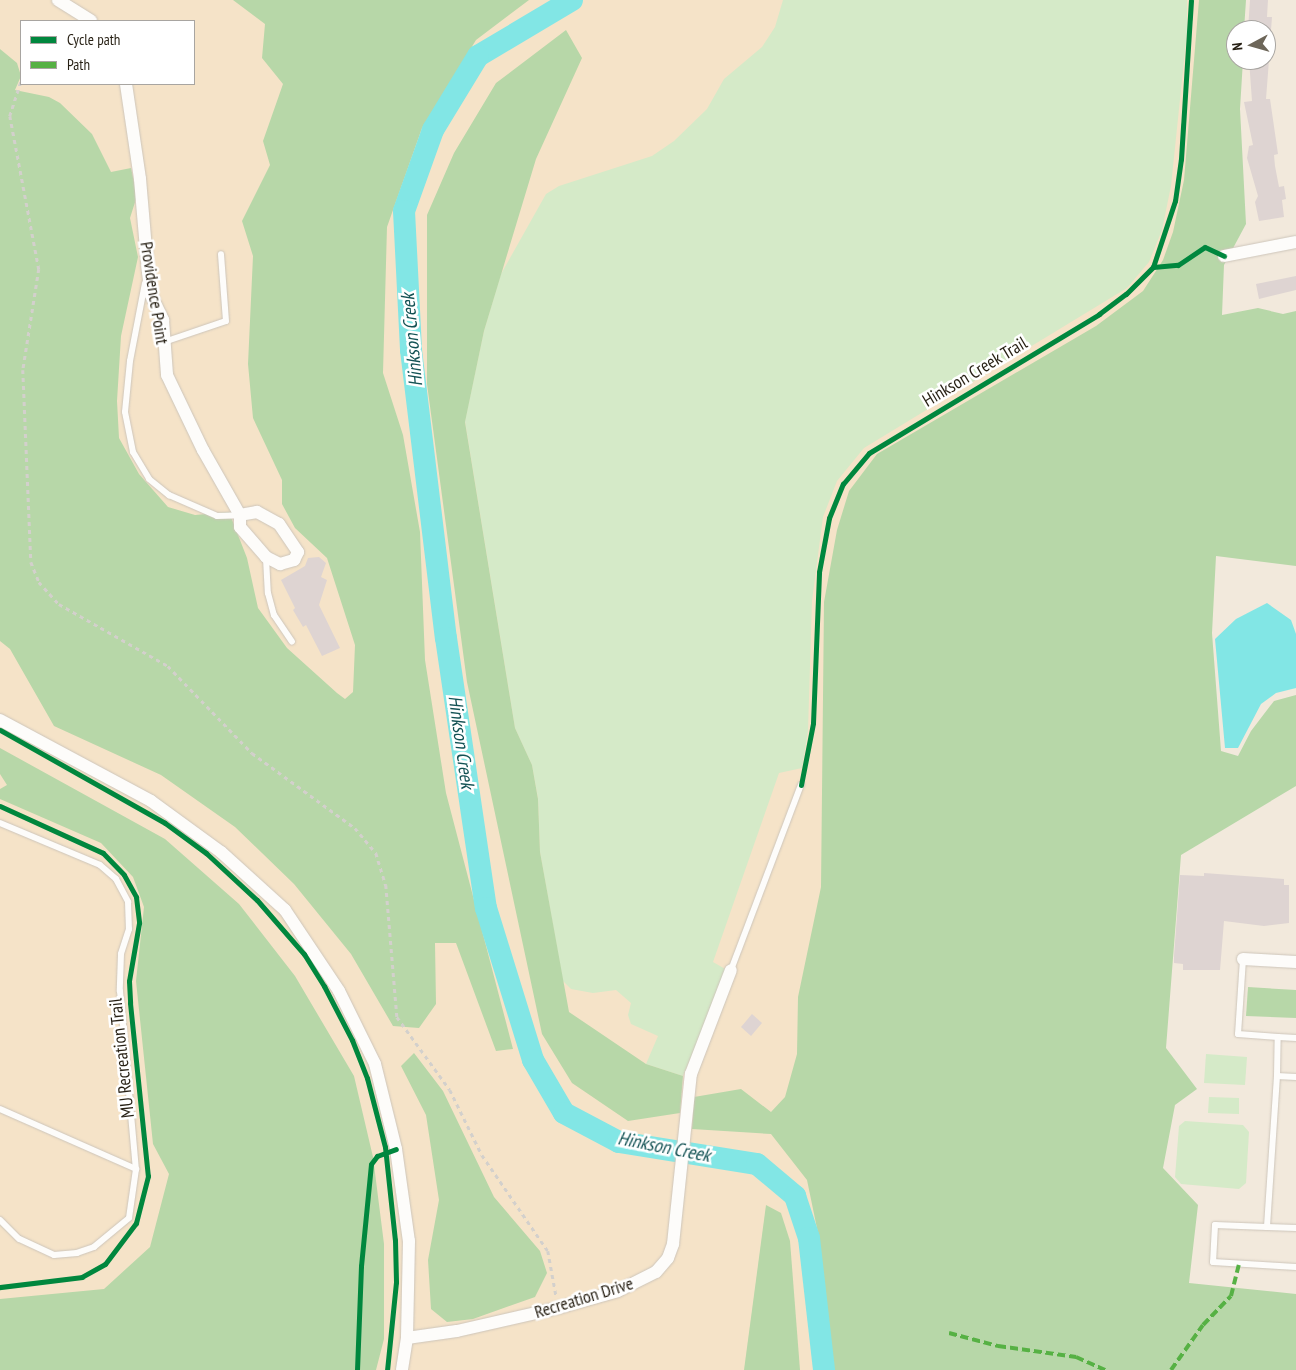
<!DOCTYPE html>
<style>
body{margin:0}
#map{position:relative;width:1296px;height:1370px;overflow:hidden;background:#f2e9dc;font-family:"PT Sans Narrow",sans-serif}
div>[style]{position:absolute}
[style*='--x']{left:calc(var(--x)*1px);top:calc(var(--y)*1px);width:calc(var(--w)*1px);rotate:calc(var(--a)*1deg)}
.built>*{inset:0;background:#f5e3c8}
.green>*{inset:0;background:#d5eac8}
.forest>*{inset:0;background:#b7d7a8}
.water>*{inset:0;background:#82e6e5}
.river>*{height:22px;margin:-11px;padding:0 11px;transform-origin:11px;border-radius:11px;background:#82e6e5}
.building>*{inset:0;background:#ded4d2}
.path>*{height:2.5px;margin-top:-1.25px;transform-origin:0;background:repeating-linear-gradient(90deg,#d3d0cc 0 4px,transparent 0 8px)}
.roads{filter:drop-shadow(0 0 1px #cdc5ba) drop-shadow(0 0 1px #cdc5ba)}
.service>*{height:6px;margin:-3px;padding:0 3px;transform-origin:3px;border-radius:3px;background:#fdfcfa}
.minor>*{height:12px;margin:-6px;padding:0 6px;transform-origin:6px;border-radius:6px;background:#fdfcfa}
.quiet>*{height:4px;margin-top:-2px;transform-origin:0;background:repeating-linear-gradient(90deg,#56b144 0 8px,transparent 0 12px)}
.cycleway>*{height:5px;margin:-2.5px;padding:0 2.5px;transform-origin:2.5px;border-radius:2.5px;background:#00873e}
span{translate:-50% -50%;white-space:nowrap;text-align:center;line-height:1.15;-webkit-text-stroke:5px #fff;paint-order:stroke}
.street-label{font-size:18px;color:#261f13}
.water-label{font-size:19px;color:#135254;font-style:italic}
.legend{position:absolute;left:20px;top:20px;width:175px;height:65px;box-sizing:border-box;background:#fff;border:1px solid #a8a5a1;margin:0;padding:6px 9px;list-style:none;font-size:15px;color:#261f13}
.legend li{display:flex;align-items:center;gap:10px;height:25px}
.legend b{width:25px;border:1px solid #a8a5a1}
.north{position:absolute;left:1226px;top:20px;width:50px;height:50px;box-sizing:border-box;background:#fff;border:1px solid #a8a5a1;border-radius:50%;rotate:264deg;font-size:14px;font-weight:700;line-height:20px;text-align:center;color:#261f13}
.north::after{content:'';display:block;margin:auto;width:18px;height:22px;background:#6d6659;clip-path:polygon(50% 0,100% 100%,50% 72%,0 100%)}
</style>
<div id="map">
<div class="built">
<div style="clip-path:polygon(evenodd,0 0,1235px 0,1135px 1370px,0 1370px,0 0,21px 21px,194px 21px,194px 84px,21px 84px,21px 21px)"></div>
</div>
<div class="green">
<div style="clip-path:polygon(783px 0,1187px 0,1187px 32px,1171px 186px,1162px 230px,1149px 262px,1127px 288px,864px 448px,837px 481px,823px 517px,812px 601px,808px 731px,802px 768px,779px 773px,713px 962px,727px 970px,683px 1076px,646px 1064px,658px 1036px,631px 1024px,628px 1015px,631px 1003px,616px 990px,593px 993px,571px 989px,563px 981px,540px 852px,538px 798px,532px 765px,515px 728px,465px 421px,484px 331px,501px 274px,546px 194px,559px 186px,652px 156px,674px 141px,707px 109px,724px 79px,762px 47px,775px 27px)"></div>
<div style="clip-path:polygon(1206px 1054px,1247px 1057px,1245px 1085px,1204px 1083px)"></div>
<div style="clip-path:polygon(1209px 1097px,1239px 1098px,1239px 1114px,1208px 1113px)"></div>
<div style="clip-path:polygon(1185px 1121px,1243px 1125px,1249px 1132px,1246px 1183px,1239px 1189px,1181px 1184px,1175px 1177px,1179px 1126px)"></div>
</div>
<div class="forest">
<div style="clip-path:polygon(233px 0,529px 0,476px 40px,422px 128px,387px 227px,383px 373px,403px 435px,420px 532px,425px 660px,446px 793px,513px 1049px,496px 1051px,456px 943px,435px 943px,436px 1004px,419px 1028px,393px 1026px,351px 954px,294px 884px,235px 827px,161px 775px,54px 726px,10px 649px,0 641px,0 49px,17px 63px,21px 76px,15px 90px,49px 97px,60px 103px,92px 134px,111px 172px,131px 168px,137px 196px,130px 218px,138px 257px,121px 336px,117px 401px,119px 438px,139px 474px,168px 507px,195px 515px,229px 512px,247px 558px,258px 608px,287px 648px,337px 693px,345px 699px,353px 692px,355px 645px,327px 558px,295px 528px,282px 504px,282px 480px,253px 418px,248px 364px,253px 256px,242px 221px,270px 165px,263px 141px,283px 84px,262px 58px,265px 24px)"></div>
<div style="clip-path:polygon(1199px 0,1246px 0,1244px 30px,1236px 30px,1236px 60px,1243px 60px,1240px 109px,1246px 224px,1224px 265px,1222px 315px,1258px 308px,1283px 314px,1296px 311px,1296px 566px,1216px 556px,1212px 633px,1221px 751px,1238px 756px,1251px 731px,1274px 701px,1296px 695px,1296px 786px,1181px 855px,1166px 1048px,1197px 1089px,1175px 1105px,1163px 1168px,1198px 1205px,1189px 1283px,1296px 1294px,1296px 1370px,834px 1370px,819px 1238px,807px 1180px,771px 1134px,692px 1129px,694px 1097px,741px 1089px,771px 1112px,785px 1097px,797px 1054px,798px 997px,821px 887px,824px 602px,837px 530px,849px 491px,877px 454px,1096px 326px,1143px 291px,1163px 260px,1173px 232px,1184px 180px)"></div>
<div style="clip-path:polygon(566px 30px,582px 58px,536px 159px,484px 331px,465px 422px,515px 728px,532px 765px,538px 799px,540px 852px,569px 1012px,646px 1064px,683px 1076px,680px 1113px,628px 1121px,572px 1083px,542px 1034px,467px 682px,427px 384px,427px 215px,454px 153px,496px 83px)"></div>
<div style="clip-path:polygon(0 748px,165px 839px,239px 904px,295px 976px,354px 1076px,373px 1157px,384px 1244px,384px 1339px,376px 1370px,0 1370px,0 1299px,104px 1289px,150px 1247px,169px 1174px,153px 1144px,136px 981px,144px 907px,133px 877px,101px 843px,0 799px,0 789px,7px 785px,0 774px)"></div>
<div style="clip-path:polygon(1248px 987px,1296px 990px,1296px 1018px,1246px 1016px)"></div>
<div style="clip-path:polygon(414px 1053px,443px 1091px,494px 1197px,540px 1251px,547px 1273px,535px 1297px,473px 1319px,447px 1322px,431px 1309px,428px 1260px,439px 1200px,426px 1115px,401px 1066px)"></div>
<div style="clip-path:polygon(766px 1205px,781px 1213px,790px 1241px,800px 1370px,744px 1370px)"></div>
</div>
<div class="water">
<div style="clip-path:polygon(1267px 603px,1291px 620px,1296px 634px,1296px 688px,1276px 693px,1261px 704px,1238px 748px,1225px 748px,1215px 639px,1236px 619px)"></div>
</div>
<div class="river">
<div style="--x:572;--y:0;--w:109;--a:149.2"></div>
<div style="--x:478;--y:56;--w:87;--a:121.3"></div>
<div style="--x:433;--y:130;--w:86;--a:109.7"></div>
<div style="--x:404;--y:211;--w:139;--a:87.1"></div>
<div style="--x:411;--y:350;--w:290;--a:83.1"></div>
<div style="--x:446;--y:638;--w:273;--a:81.6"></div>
<div style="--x:486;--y:908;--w:159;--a:72.8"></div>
<div style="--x:533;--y:1060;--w:61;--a:59.7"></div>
<div style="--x:564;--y:1113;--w:62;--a:27.8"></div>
<div style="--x:619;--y:1142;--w:140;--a:9.1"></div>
<div style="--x:757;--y:1164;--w:50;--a:40.1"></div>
<div style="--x:795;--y:1196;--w:44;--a:71.6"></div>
<div style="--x:809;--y:1238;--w:133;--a:83.5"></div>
</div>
<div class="building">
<div style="clip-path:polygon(1250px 0,1268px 0,1267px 17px,1272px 17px,1271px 30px,1248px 30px)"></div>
<div style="clip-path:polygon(1249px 60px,1269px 60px,1266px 99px,1270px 99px,1278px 154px,1274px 155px,1275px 166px,1279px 187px,1284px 186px,1286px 199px,1282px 200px,1284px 217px,1259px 221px,1255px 202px,1258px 196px,1247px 158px,1249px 146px,1253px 145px,1244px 102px,1252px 101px)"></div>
<div style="clip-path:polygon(1296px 276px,1296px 290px,1259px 299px,1256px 284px)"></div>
<div style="clip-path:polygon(319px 557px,326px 563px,321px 577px,327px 580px,319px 605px,340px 648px,322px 656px,306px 625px,303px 627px,293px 610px,295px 608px,281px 580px,305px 566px,308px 558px)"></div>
<div style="clip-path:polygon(1204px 873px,1284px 879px,1284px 885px,1289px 885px,1289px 923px,1264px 926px,1224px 921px,1220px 970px,1183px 970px,1183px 964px,1174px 963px,1174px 956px,1180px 875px,1204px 876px)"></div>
<div style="clip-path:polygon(752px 1014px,762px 1023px,751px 1036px,741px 1027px)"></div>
</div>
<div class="path">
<div style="--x:21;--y:82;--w:36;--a:108"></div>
<div style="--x:10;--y:116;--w:156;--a:79.3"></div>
<div style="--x:39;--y:269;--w:102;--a:99"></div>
<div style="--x:23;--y:370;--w:192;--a:87.6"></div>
<div style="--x:31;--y:562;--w:22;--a:68"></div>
<div style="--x:39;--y:582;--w:30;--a:48"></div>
<div style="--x:59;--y:604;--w:125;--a:29.6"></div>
<div style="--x:168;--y:666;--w:121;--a:46"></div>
<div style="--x:252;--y:753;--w:127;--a:36.1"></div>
<div style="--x:355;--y:828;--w:33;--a:50"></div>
<div style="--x:376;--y:853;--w:34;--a:73"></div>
<div style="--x:386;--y:885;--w:132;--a:85.2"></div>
<div style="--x:397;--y:1017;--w:90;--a:54"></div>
<div style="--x:450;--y:1090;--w:72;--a:63.8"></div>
<div style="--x:482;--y:1155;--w:116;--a:55.5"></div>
<div style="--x:548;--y:1251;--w:45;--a:79.7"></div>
</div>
<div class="roads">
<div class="service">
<div style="--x:145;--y:283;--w:79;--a:100.9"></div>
<div style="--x:130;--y:361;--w:51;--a:95.6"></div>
<div style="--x:125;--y:412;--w:41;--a:78.7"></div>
<div style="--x:133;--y:452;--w:31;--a:59"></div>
<div style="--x:149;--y:479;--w:26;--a:39"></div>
<div style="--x:169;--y:495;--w:52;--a:23.6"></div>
<div style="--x:217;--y:516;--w:23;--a:-2"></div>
<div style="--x:164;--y:342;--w:65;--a:-18.7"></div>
<div style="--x:226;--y:321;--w:67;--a:-94.3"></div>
<div style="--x:266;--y:558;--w:35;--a:87"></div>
<div style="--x:268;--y:593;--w:23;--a:75"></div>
<div style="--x:274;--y:615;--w:32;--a:56"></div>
<div style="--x:0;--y:823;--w:108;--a:22.8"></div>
<div style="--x:100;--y:865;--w:21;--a:41"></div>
<div style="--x:116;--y:879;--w:26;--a:62"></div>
<div style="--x:128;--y:902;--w:27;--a:88"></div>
<div style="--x:129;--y:929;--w:26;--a:108"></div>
<div style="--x:121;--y:954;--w:37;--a:92"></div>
<div style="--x:120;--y:991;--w:179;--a:84.9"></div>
<div style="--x:136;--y:1169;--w:49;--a:98.1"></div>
<div style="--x:129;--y:1218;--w:45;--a:140.4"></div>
<div style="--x:94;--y:1247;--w:18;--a:161"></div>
<div style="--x:77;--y:1253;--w:23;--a:175"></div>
<div style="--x:54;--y:1255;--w:38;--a:-155"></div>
<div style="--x:19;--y:1239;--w:27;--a:-135"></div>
<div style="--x:1243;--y:959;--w:75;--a:93.8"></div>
<div style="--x:1238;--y:1034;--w:40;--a:4.3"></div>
<div style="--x:731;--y:970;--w:198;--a:-69.3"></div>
<div style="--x:1277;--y:1076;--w:39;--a:-89"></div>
<div style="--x:1278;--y:1037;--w:18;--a:3"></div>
<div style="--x:1296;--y:1077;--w:19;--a:-177"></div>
<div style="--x:1277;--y:1076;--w:151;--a:93.8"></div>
<div style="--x:1267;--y:1227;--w:29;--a:2"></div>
<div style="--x:0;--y:1109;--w:149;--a:23.8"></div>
<div style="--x:1267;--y:1227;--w:52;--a:-177.8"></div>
<div style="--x:1215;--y:1225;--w:37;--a:93"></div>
<div style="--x:1213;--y:1262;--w:83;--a:3.4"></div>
</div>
<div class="minor">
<div style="--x:58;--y:0;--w:39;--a:32"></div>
<div style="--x:126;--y:84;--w:96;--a:81.6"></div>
<div style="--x:140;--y:179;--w:93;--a:85.1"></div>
<div style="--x:148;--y:272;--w:23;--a:83"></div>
<div style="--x:151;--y:295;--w:28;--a:64"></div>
<div style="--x:163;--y:320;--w:55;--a:85.8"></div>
<div style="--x:167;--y:375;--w:83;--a:64.4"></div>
<div style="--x:203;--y:450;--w:75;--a:60.4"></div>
<div style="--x:240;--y:515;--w:12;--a:90"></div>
<div style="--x:240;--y:527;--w:40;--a:49"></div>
<div style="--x:266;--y:557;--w:16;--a:27"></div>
<div style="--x:280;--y:564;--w:15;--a:-16"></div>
<div style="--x:294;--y:560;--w:9;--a:-63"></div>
<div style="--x:298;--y:552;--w:34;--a:-124"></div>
<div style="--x:279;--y:524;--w:25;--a:-151"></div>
<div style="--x:257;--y:512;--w:17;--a:170"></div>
<div style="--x:1224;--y:256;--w:73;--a:-11"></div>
<div style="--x:0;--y:720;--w:171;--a:28.2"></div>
<div style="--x:151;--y:801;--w:87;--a:36.1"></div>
<div style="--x:221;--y:852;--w:86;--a:42.2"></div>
<div style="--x:285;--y:910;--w:97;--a:56.3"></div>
<div style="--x:339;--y:991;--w:81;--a:63.7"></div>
<div style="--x:375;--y:1064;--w:88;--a:76.1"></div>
<div style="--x:396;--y:1149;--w:93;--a:82"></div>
<div style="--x:409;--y:1241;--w:97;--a:91.2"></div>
<div style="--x:407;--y:1338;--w:32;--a:99"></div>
<div style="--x:1243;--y:959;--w:53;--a:3.2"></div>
<div style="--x:407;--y:1338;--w:50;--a:-8"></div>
<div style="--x:457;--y:1331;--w:104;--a:-12.8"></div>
<div style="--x:558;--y:1308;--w:62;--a:-15.8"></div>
<div style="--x:618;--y:1291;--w:42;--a:-26.6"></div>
<div style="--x:656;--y:1272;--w:18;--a:-49"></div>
<div style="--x:668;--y:1258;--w:15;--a:-70"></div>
<div style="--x:673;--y:1244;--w:171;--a:-84"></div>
<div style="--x:691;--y:1074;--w:111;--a:-69"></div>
</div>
</div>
<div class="quiet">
<div style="--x:949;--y:1333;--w:51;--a:14.9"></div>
<div style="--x:998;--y:1346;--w:79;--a:8"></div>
<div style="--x:1076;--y:1357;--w:32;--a:24"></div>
<div style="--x:1171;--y:1370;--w:55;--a:-54.6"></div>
<div style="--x:1203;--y:1325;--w:40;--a:-46"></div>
<div style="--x:1231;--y:1296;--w:33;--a:-76"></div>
</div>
<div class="cycleway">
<div style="--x:1153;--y:267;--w:25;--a:-5"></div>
<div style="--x:1178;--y:265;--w:32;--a:-34"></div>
<div style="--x:1205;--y:247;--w:21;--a:25"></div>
<div style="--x:0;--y:730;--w:189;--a:29.4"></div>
<div style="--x:165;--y:823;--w:51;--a:36.2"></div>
<div style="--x:206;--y:853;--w:69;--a:42.7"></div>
<div style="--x:257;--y:900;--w:72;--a:49"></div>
<div style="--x:304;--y:954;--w:38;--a:58"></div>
<div style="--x:324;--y:986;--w:61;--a:62.6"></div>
<div style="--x:352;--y:1040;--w:41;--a:68.5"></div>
<div style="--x:367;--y:1078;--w:71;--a:75.4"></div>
<div style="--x:385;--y:1147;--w:94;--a:83.9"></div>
<div style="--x:395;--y:1240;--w:42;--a:88.6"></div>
<div style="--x:396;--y:1282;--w:88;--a:95.8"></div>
<div style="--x:801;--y:785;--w:63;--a:-79"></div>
<div style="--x:813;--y:723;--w:151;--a:-87.7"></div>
<div style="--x:819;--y:572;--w:55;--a:-79.5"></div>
<div style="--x:829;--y:518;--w:37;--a:-68"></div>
<div style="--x:843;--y:484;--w:40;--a:-50"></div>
<div style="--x:869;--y:453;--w:269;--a:-31.1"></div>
<div style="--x:1099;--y:314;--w:34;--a:-37"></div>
<div style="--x:1126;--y:294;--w:38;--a:-45"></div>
<div style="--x:1153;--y:267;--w:70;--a:-71.6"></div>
<div style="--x:1175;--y:201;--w:42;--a:-81.9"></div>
<div style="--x:1181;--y:159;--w:159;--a:-86.4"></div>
<div style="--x:0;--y:806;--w:113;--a:24.5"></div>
<div style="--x:103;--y:853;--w:30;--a:46"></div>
<div style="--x:124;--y:875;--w:25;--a:61"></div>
<div style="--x:136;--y:897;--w:26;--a:83"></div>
<div style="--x:139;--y:923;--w:59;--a:99.8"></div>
<div style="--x:129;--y:981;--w:22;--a:87"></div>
<div style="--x:130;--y:1003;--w:174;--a:84.1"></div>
<div style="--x:148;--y:1176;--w:49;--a:104.3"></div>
<div style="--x:136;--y:1223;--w:51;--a:127.1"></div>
<div style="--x:105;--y:1264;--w:26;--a:151"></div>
<div style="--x:82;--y:1277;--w:83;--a:173"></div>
<div style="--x:357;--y:1370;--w:104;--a:-87.8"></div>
<div style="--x:361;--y:1266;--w:102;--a:-84.4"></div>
<div style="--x:371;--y:1164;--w:10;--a:-53"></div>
<div style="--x:377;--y:1156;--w:20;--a:-20"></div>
</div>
<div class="street-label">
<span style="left:154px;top:293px;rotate:81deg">Providence Point</span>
<span style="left:975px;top:372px;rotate:-31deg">Hinkson Creek Trail</span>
<span style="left:122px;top:1058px;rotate:-96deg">MU Recreation Trail</span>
<span style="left:584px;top:1298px;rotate:-17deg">Recreation Drive</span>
</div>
<div class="water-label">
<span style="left:412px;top:340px;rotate:-95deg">Hinkson Creek</span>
<span style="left:461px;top:742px;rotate:82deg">Hinkson Creek</span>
<span style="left:664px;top:1147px;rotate:11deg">Hinkson Creek</span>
</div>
<ul class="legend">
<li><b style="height:6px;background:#00873e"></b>Cycle path</li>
<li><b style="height:6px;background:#56b144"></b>Path</li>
</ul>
<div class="north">N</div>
</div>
